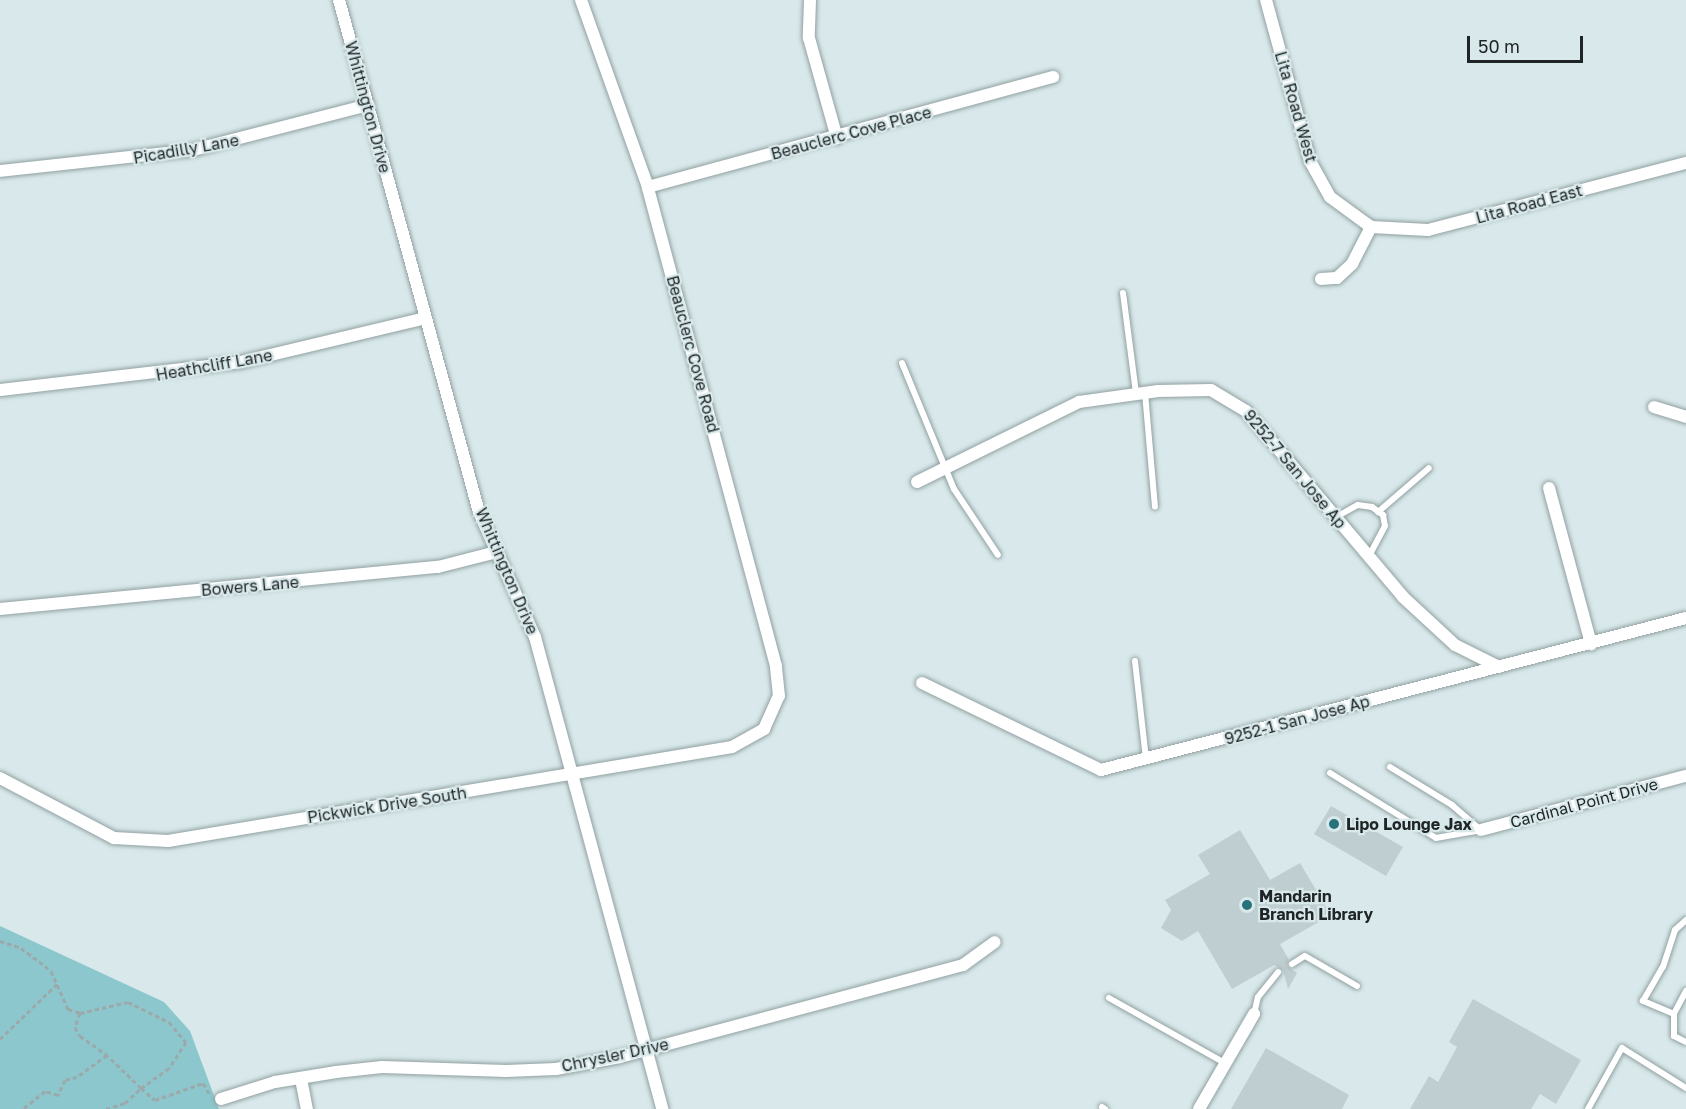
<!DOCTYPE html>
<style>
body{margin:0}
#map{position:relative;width:1686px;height:1109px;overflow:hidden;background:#d9e9eb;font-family:"Golos Text",sans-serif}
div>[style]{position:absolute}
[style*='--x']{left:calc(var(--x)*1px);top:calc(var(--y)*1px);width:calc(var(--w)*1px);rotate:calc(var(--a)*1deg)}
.green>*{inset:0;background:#8cc7cd}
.building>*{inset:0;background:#bfced0}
.path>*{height:3px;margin-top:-1.5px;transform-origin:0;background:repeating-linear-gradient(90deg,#9ca9ab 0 4.5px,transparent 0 7.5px)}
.roads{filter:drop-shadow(0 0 2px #91a0a1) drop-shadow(0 0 2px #91a0a1)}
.lane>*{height:6px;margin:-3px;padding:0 3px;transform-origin:3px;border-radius:3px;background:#fff}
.street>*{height:12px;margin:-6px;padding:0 6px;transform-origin:6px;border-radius:6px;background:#fff}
.dots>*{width:16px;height:16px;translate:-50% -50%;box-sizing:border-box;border:3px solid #d9e9eb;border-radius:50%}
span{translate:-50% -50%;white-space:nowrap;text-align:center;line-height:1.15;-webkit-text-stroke:4.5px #d9e9eb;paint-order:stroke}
.street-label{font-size:16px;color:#1f2526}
.poi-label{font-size:16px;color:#1f2526;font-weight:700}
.left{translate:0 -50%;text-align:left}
.scale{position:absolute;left:1467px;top:36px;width:116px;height:27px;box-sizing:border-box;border:3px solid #1f2526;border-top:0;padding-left:8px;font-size:18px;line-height:21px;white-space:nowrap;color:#1f2526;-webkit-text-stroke:4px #d9e9eb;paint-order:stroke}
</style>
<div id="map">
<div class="green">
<div style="clip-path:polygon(0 926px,164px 1002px,190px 1031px,219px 1109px,0 1109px)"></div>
</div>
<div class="building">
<div style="clip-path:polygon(1331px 806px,1403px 847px,1386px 876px,1314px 834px)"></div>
<div style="clip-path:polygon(1240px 830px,1270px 880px,1300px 863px,1331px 915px,1280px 944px,1289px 960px,1287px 966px,1297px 973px,1288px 989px,1283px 970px,1274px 965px,1232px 989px,1198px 931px,1182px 941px,1161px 928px,1171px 910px,1165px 900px,1210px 874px,1198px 855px)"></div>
<div style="clip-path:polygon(1473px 999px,1581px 1060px,1556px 1104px,1540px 1094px,1531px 1109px,1410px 1109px,1429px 1076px,1438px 1082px,1457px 1047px,1449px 1042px)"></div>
<div style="clip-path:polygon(1266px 1048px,1349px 1095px,1342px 1109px,1231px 1109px)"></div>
</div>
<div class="path">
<div style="--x:0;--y:941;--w:22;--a:18"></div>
<div style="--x:21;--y:948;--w:38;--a:37"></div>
<div style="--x:51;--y:971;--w:42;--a:65.9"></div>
<div style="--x:68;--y:1009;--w:13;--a:18"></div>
<div style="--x:80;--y:1013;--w:49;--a:-12.9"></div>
<div style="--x:128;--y:1002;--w:46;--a:26"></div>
<div style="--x:169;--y:1022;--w:26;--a:50"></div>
<div style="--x:186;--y:1042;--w:31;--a:123"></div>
<div style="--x:169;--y:1068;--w:34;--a:144"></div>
<div style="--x:141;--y:1088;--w:47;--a:-135.9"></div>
<div style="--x:107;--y:1055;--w:37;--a:144"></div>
<div style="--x:77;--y:1077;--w:12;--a:166"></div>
<div style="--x:65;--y:1080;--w:17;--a:115"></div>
<div style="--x:58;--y:1095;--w:14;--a:-163"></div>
<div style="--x:45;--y:1091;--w:28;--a:141"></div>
<div style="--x:80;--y:1013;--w:15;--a:110"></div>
<div style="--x:75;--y:1027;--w:10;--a:61"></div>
<div style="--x:80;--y:1036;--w:33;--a:35"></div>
<div style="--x:0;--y:1039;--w:81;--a:-44"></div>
<div style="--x:106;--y:1109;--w:20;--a:-18"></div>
<div style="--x:125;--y:1103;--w:22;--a:-43"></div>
<div style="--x:141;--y:1088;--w:18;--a:41"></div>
<div style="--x:155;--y:1100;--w:51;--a:-19.5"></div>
<div style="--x:203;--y:1083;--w:12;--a:59"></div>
</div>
<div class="roads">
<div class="lane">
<div style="--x:1123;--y:293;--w:101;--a:82.6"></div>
<div style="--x:902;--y:363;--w:136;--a:67.6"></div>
<div style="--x:954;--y:489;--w:79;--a:56.3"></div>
<div style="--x:1145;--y:393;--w:114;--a:85"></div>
<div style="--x:1378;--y:512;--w:67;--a:-40.8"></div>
<div style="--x:1336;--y:517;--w:25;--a:-29"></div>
<div style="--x:1358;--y:505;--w:14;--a:8"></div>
<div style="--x:1372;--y:507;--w:14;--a:36"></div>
<div style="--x:1383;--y:515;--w:11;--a:80"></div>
<div style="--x:1385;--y:526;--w:34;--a:118"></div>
<div style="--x:1135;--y:661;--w:99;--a:83.6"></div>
<div style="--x:1390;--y:767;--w:73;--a:31.5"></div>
<div style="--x:1452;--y:805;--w:38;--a:41"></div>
<div style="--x:1330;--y:773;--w:124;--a:31.5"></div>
<div style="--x:1436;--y:838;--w:46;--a:-10.1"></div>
<div style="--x:1292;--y:964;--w:15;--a:-32"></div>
<div style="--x:1305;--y:956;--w:60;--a:30"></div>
<div style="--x:1686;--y:991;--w:26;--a:118"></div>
<div style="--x:1674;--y:1014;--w:22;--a:90"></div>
<div style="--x:1674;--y:1036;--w:13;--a:27"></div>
<div style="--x:1109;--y:998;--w:133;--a:29.3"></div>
<div style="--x:1254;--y:1014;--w:17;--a:-77"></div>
<div style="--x:1258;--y:997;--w:32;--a:-51"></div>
<div style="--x:1674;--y:1014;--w:34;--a:-157"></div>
<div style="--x:1643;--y:1001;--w:39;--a:-60"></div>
<div style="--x:1663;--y:967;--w:39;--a:-72"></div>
<div style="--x:1675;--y:930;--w:15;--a:-42"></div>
<div style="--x:1102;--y:1107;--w:4;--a:34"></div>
<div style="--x:1588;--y:1109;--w:70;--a:-60.9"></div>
<div style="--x:1622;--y:1048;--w:75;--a:32"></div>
</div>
<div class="street">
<div style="--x:339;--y:0;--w:531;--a:74.71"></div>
<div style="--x:479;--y:512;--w:137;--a:65.9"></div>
<div style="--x:535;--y:637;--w:489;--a:74.9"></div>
<div style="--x:810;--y:0;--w:38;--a:92"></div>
<div style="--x:809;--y:38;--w:104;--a:74.4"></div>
<div style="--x:1266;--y:0;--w:167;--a:74.7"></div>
<div style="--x:1310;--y:161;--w:41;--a:60.9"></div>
<div style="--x:1330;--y:197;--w:51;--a:36.2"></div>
<div style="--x:1371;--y:227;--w:57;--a:3"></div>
<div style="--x:1428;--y:230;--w:267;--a:-14.6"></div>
<div style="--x:0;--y:171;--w:194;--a:-6.2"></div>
<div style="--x:193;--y:150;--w:181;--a:-14.4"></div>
<div style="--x:648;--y:187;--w:420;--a:-15.2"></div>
<div style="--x:1321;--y:279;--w:16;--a:-4"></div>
<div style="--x:1337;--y:278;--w:21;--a:-43"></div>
<div style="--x:1352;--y:264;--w:42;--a:-62.8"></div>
<div style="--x:0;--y:390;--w:243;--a:-6.6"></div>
<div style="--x:241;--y:362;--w:189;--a:-13.4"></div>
<div style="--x:1654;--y:407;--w:34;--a:17"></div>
<div style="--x:917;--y:482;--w:181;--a:-26.3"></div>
<div style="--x:1079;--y:402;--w:80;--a:-7.9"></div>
<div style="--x:1158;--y:391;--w:53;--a:-1.1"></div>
<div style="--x:1211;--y:390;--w:41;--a:31"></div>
<div style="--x:1246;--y:411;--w:243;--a:49.8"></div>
<div style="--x:1403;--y:597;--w:71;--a:42.7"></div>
<div style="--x:1455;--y:645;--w:49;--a:26.6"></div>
<div style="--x:1549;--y:488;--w:162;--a:74.9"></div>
<div style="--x:0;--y:609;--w:440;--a:-5.5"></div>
<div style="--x:438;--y:567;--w:61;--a:-14.3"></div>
<div style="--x:922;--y:683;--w:199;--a:25.9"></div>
<div style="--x:1101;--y:770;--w:604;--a:-14.57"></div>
<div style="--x:0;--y:778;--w:129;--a:27.8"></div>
<div style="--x:114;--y:838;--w:54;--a:3.2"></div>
<div style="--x:168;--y:841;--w:572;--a:-9.46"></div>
<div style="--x:732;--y:747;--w:37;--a:-29"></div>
<div style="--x:764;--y:729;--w:36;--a:-66"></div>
<div style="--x:779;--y:696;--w:30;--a:-96"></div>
<div style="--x:776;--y:666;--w:496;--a:-105"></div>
<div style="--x:648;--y:187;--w:199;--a:-109.7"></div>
<div style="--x:1481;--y:830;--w:212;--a:-14.8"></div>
<div style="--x:301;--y:1079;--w:31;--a:79"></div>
<div style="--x:221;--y:1099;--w:57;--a:-17.5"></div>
<div style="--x:275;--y:1082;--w:62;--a:-9.3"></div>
<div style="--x:336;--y:1072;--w:46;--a:-6.2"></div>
<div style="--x:382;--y:1067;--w:124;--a:1.8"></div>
<div style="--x:506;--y:1071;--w:50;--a:-2.3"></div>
<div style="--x:556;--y:1069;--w:65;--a:-10.6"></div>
<div style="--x:620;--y:1057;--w:355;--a:-15"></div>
<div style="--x:963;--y:965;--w:39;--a:-36"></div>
<div style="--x:1199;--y:1109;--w:110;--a:-59.9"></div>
</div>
</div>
<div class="dots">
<div style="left:1334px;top:824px;background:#277178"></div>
<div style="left:1247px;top:905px;background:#277178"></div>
</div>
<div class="street-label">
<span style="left:368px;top:107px;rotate:75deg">Whittington Drive</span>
<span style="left:1296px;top:107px;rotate:74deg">Lita Road West</span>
<span style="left:851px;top:133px;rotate:-15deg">Beauclerc Cove Place</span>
<span style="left:186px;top:149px;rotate:-10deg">Picadilly Lane</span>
<span style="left:1529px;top:204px;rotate:-15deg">Lita Road East</span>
<span style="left:693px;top:354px;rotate:75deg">Beauclerc Cove Road</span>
<span style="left:214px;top:365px;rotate:-10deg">Heathcliff Lane</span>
<span style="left:1295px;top:469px;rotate:50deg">9252-7 San Jose Ap</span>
<span style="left:507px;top:571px;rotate:67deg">Whittington Drive</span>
<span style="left:250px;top:586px;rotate:-5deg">Bowers Lane</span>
<span style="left:1297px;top:720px;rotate:-15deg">9252-1 San Jose Ap</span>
<span style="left:1584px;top:803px;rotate:-15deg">Cardinal Point Drive</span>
<span style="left:387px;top:805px;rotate:-9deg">Pickwick Drive South</span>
<span style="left:615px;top:1055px;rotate:-12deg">Chrysler Drive</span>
</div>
<div class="poi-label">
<span class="left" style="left:1346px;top:824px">Lipo Lounge Jax</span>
<span class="left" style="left:1259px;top:905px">Mandarin<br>Branch Library</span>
</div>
<div class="scale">50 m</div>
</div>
